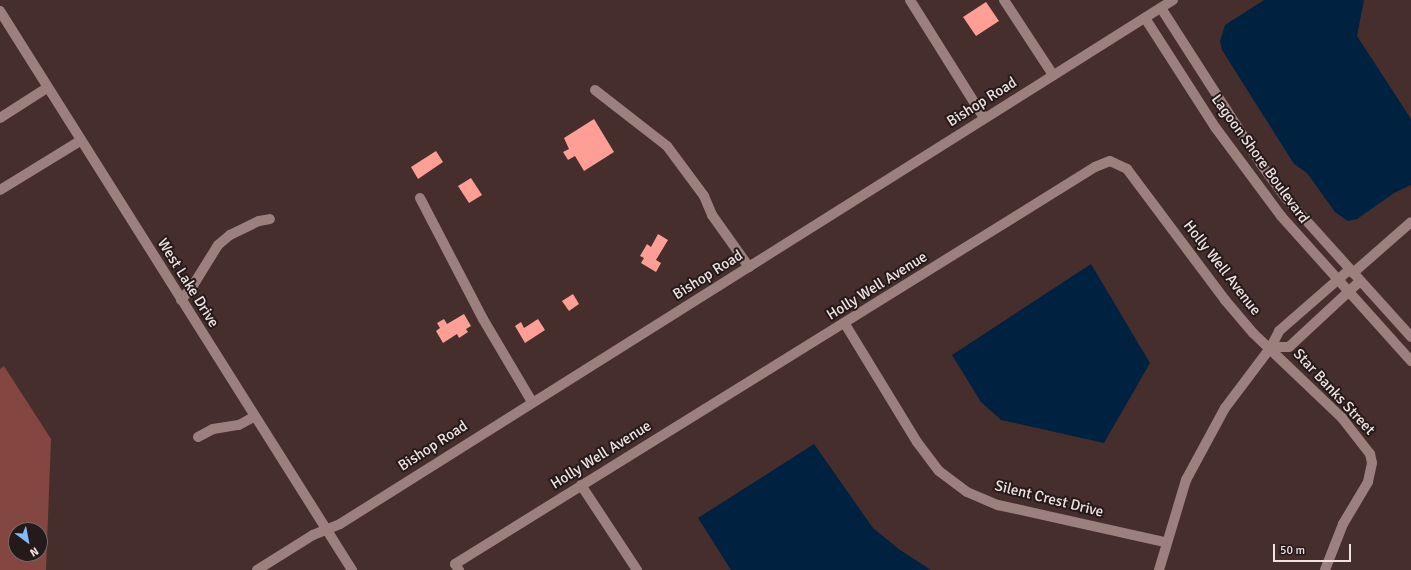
<!DOCTYPE html>
<style>
body{margin:0}
#map{position:relative;width:1411px;height:570px;overflow:hidden;background:#452e2c;font-family:Signika,sans-serif}
div>[style]{position:absolute}
[style*='--x']{left:calc(var(--x)*1px);top:calc(var(--y)*1px);width:calc(var(--w)*1px);rotate:calc(var(--a)*1deg)}
.green>*{inset:0;background:#844640}
.water>*{inset:0;background:#002241}
.building>*{inset:0;background:#ff9e94}
.minor>*{height:10px;margin:-5px;padding:0 5px;transform-origin:5px;border-radius:5px;background:#9b807d}
span{translate:-50% -50%;white-space:nowrap;text-align:center;line-height:1.15;-webkit-text-stroke:4px #241a19;paint-order:stroke}
.street-label{font-size:15px;color:#f1e2e0}
.north{position:absolute;left:8px;top:522px;width:40px;height:40px;box-sizing:border-box;background:#241a19;border:1px solid #766a69;border-radius:50%;rotate:148deg;font-size:11px;font-weight:700;line-height:16px;text-align:center;color:#f1e2e0}
.north::after{content:'';display:block;margin:auto;width:14px;height:18px;background:#7ebdf9;clip-path:polygon(50% 0,100% 100%,50% 72%,0 100%)}
.scale{position:absolute;left:1273px;top:544px;width:78px;height:18px;box-sizing:border-box;border:2px solid #f1e2e0;border-top:0;padding-left:5px;font-size:12px;line-height:14px;white-space:nowrap;color:#f1e2e0;-webkit-text-stroke:3px #241a19;paint-order:stroke}
</style>
<div id="map">
<div class="green">
<div style="clip-path:polygon(evenodd,4px 366px,51px 439px,46px 570px,0 570px,0 369px,4px 366px,16px 530px,40px 530px,40px 554px,16px 554px,16px 530px)"></div>
</div>
<div class="water">
<div style="clip-path:polygon(1264px 0,1364px 0,1357px 36px,1411px 119px,1411px 185px,1394px 193px,1357px 219px,1348px 221px,1335px 212px,1307px 173px,1294px 164px,1222px 50px,1220px 41px,1225px 25px)"></div>
<div style="clip-path:polygon(1091px 264px,1150px 363px,1104px 443px,1001px 420px,981px 402px,952px 355px)"></div>
<div style="clip-path:polygon(814px 444px,873px 528px,900px 550px,931px 570px,731px 570px,698px 518px)"></div>
</div>
<div class="building">
<div style="clip-path:polygon(986px 2px,999px 21px,976px 36px,963px 17px)"></div>
<div style="clip-path:polygon(594px 119px,614px 152px,584px 171px,575px 156px,568px 160px,563px 152px,569px 149px,564px 138px)"></div>
<div style="clip-path:polygon(436px 151px,443px 162px,418px 179px,411px 167px)"></div>
<div style="clip-path:polygon(471px 178px,482px 195px,469px 203px,458px 186px)"></div>
<div style="clip-path:polygon(658px 234px,668px 240px,656px 260px,661px 263px,656px 272px,641px 263px,644px 258px,640px 256px,647px 244px,651px 247px)"></div>
<div style="clip-path:polygon(573px 294px,579px 304px,569px 311px,562px 301px)"></div>
<div style="clip-path:polygon(464px 314px,471px 326px,466px 329px,468px 332px,459px 338px,457px 334px,443px 343px,436px 331px,440px 328px,437px 323px,444px 319px,447px 324px)"></div>
<div style="clip-path:polygon(538px 319px,545px 330px,525px 343px,515px 326px,521px 322px,524px 328px)"></div>
</div>
<div class="minor">
<div style="--x:910;--y:0;--w:139;--a:57.9"></div>
<div style="--x:1004;--y:0;--w:90;--a:56.8"></div>
<div style="--x:1161;--y:8;--w:185;--a:57.3"></div>
<div style="--x:1261;--y:164;--w:42;--a:53.7"></div>
<div style="--x:1286;--y:198;--w:187;--a:48"></div>
<div style="--x:0;--y:11;--w:661;--a:57.8"></div>
<div style="--x:1145;--y:18;--w:130;--a:57.3"></div>
<div style="--x:1215;--y:127;--w:111;--a:53.4"></div>
<div style="--x:1281;--y:216;--w:195;--a:48.1"></div>
<div style="--x:595;--y:90;--w:91;--a:37.9"></div>
<div style="--x:667;--y:146;--w:62;--a:53.5"></div>
<div style="--x:704;--y:196;--w:21;--a:67"></div>
<div style="--x:712;--y:215;--w:64;--a:54.6"></div>
<div style="--x:0;--y:118;--w:56;--a:-32.6"></div>
<div style="--x:0;--y:190;--w:94;--a:-31.5"></div>
<div style="--x:420;--y:198;--w:136;--a:62.5"></div>
<div style="--x:483;--y:319;--w:96;--a:59.4"></div>
<div style="--x:1353;--y:273;--w:77;--a:-41.3"></div>
<div style="--x:181;--y:300;--w:17;--a:-50"></div>
<div style="--x:192;--y:287;--w:49;--a:-58.2"></div>
<div style="--x:218;--y:245;--w:16;--a:-40"></div>
<div style="--x:230;--y:235;--w:32;--a:-26"></div>
<div style="--x:259;--y:221;--w:11;--a:-10"></div>
<div style="--x:845;--y:324;--w:138;--a:58.6"></div>
<div style="--x:917;--y:442;--w:36;--a:53"></div>
<div style="--x:939;--y:471;--w:35;--a:37"></div>
<div style="--x:967;--y:492;--w:34;--a:23"></div>
<div style="--x:998;--y:505;--w:171;--a:12.5"></div>
<div style="--x:1271;--y:347;--w:18;--a:0"></div>
<div style="--x:1289;--y:347;--w:97;--a:-42.9"></div>
<div style="--x:198;--y:437;--w:17;--a:-28"></div>
<div style="--x:213;--y:429;--w:26;--a:-9"></div>
<div style="--x:239;--y:425;--w:18;--a:-29"></div>
<div style="--x:581;--y:485;--w:102;--a:56.6"></div>
<div style="--x:257;--y:570;--w:66;--a:-32"></div>
<div style="--x:313;--y:535;--w:29;--a:-22"></div>
<div style="--x:340;--y:524;--w:984;--a:-32.17"></div>
<div style="--x:459;--y:570;--w:7;--a:-124"></div>
<div style="--x:455;--y:564;--w:753;--a:-31.81"></div>
<div style="--x:1095;--y:167;--w:16;--a:-22"></div>
<div style="--x:1110;--y:161;--w:19;--a:25"></div>
<div style="--x:1127;--y:169;--w:164;--a:53.2"></div>
<div style="--x:1225;--y:300;--w:43;--a:49.7"></div>
<div style="--x:1253;--y:333;--w:123;--a:43.7"></div>
<div style="--x:1342;--y:418;--w:46;--a:52.1"></div>
<div style="--x:1370;--y:454;--w:9;--a:77"></div>
<div style="--x:1372;--y:463;--w:19;--a:102"></div>
<div style="--x:1368;--y:482;--w:49;--a:120.8"></div>
<div style="--x:1343;--y:524;--w:49;--a:111.4"></div>
<div style="--x:1159;--y:570;--w:94;--a:-73.3"></div>
<div style="--x:1186;--y:480;--w:82;--a:-61.6"></div>
<div style="--x:1225;--y:408;--w:76;--a:-53"></div>
<div style="--x:1271;--y:347;--w:18;--a:-63"></div>
<div style="--x:1279;--y:331;--w:94;--a:-41.1"></div>
</div>
<div class="street-label">
<span style="left:982px;top:102px;rotate:-32deg">Bishop Road</span>
<span style="left:1260px;top:159px;rotate:54deg">Lagoon Shore Boulevard</span>
<span style="left:1222px;top:268px;rotate:52deg">Holly Well Avenue</span>
<span style="left:708px;top:275px;rotate:-32deg">Bishop Road</span>
<span style="left:188px;top:283px;rotate:58deg">West Lake Drive</span>
<span style="left:877px;top:286px;rotate:-32deg">Holly Well Avenue</span>
<span style="left:1334px;top:392px;rotate:47deg">Star Banks Street</span>
<span style="left:433px;top:446px;rotate:-33deg">Bishop Road</span>
<span style="left:601px;top:455px;rotate:-32deg">Holly Well Avenue</span>
<span style="left:1049px;top:499px;rotate:14deg">Silent Crest Drive</span>
</div>
<div class="north">N</div>
<div class="scale">50 m</div>
</div>
